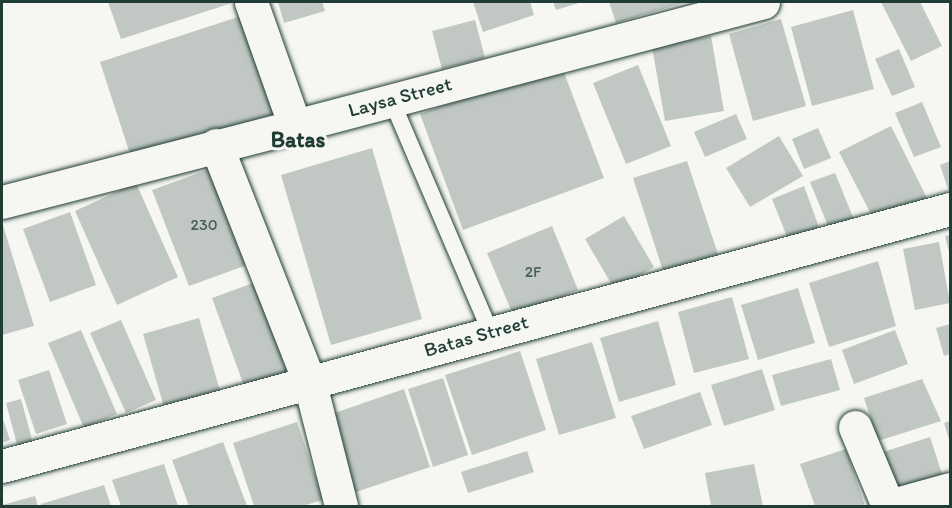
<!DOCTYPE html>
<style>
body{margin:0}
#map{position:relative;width:952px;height:508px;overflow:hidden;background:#f6f6f2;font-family:Itim,sans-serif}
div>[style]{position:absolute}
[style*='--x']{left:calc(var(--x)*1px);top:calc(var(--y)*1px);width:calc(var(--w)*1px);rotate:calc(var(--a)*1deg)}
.building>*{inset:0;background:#c1c8c3}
.roads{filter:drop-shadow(0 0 2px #1f3d34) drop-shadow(0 0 2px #1f3d34)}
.lane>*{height:16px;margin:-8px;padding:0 8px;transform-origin:8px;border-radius:8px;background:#f6f6f2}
.street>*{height:33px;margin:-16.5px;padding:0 16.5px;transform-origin:16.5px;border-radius:16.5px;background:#f6f6f2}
.secondary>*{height:33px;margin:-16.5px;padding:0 16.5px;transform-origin:16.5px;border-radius:16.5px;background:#f6f6f2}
span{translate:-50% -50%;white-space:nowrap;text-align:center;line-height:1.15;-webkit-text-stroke:6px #f6f6f2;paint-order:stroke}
.number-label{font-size:16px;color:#486058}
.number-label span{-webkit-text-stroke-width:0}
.street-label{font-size:20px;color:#1f3d34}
.quarter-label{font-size:22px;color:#1f3d34;font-weight:700}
.frame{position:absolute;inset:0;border:3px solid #1f3d34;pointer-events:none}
</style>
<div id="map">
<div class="building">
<div style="clip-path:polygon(108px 2px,235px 2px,121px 39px)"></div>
<div style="clip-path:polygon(278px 2px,322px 2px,325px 11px,284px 23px)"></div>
<div style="clip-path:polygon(473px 2px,530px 2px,534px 15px,483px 32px)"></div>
<div style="clip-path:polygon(553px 2px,582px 2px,556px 10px)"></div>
<div style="clip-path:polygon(609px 2px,686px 2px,616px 23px)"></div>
<div style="clip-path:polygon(881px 2px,920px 2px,942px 46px,911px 61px)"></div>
<div style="clip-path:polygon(853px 10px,874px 89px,812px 106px,791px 27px)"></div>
<div style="clip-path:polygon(241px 16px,274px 114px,132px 160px,100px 62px)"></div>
<div style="clip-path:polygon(781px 19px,806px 106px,753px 121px,729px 34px)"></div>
<div style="clip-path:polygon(475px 20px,485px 58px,442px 69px,432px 31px)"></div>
<div style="clip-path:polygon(711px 36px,724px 111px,665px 121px,652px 47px)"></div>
<div style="clip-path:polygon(899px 49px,915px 87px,892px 96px,875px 59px)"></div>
<div style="clip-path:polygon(560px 62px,604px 178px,463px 230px,420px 114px)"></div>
<div style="clip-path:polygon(638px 65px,671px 146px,626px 164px,593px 83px)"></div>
<div style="clip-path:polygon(922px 102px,941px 147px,914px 157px,895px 113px)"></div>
<div style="clip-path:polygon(736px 114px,747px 139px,705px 157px,694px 132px)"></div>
<div style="clip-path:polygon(891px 126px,927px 198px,876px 224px,839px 152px)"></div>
<div style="clip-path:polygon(818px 128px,831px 158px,804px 169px,792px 139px)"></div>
<div style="clip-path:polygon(779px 136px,803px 176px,750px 207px,726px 168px)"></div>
<div style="clip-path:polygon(372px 148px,422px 319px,331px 345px,281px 175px)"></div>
<div style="clip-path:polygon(687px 161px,719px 257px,664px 274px,633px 178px)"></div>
<div style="clip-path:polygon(950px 161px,950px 195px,940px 165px)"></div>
<div style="clip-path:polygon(221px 165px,258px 261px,189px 286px,152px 190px)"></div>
<div style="clip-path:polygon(835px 173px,855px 222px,830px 231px,810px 182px)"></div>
<div style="clip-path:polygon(136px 183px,178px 277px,117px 305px,75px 211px)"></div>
<div style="clip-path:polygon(804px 186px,820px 230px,789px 242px,772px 199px)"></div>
<div style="clip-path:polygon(70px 212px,96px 285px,50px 302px,23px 229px)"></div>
<div style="clip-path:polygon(624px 216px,654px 267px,615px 290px,585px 239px)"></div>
<div style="clip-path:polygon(2px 222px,34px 326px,2px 335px)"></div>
<div style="clip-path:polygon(552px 226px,578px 290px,514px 317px,487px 253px)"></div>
<div style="clip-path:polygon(950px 235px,950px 256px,945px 236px)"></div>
<div style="clip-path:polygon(939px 242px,950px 303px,915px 310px,903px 249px)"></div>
<div style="clip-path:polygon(878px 261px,896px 326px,829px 347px,809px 283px)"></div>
<div style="clip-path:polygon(267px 278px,303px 374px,247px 394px,212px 298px)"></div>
<div style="clip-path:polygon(798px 288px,815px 343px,758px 360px,741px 305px)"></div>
<div style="clip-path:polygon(732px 297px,749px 359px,694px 373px,678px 312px)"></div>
<div style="clip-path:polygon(199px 318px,220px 391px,164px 407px,143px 334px)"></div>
<div style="clip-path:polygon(121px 320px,156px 400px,126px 413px,90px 333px)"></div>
<div style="clip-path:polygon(658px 321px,676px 385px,619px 402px,600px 338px)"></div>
<div style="clip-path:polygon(950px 324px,950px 354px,944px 356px,936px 328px)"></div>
<div style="clip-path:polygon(81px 330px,117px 414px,84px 428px,48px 343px)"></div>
<div style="clip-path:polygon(895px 330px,908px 364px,854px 384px,842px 350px)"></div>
<div style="clip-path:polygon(592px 342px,616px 418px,559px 435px,536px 359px)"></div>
<div style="clip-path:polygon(520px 351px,546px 430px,472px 455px,445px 375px)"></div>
<div style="clip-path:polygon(831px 359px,840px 390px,781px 406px,772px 375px)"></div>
<div style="clip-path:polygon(762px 369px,775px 410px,724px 426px,711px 385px)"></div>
<div style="clip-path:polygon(49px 370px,67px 424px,36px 434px,18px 380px)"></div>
<div style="clip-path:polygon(443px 378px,468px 455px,433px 467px,408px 389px)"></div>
<div style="clip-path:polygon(922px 379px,941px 421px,878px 441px,864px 398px)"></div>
<div style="clip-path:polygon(404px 389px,430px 467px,350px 494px,323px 417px)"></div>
<div style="clip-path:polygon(700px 392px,712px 425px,644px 449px,631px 416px)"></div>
<div style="clip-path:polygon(21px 399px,34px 447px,19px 452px,6px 403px)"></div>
<div style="clip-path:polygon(2px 416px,10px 440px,2px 443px)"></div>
<div style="clip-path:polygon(950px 421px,950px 443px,944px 423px)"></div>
<div style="clip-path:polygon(297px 422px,323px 500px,302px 506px,254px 506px,233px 443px)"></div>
<div style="clip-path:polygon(930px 437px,944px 480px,897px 495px,883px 452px)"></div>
<div style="clip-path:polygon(223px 442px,247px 506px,189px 506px,172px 460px)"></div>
<div style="clip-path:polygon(846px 449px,865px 506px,815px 506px,800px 464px)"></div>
<div style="clip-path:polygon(527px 451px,534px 472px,468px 493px,461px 472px)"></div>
<div style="clip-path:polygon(164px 464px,178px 506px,121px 506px,112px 480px)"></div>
<div style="clip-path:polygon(754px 464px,763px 506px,711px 506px,705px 473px)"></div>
<div style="clip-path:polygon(104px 485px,111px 506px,42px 506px,41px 504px)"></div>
<div style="clip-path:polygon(35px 496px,38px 506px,2px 506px,2px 505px)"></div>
</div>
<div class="roads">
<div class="lane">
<div style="--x:391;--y:99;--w:252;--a:66.9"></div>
</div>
<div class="street">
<div style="--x:216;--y:145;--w:257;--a:68.5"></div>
<div style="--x:310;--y:384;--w:126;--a:75.7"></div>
<div style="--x:2;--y:202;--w:303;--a:-14.5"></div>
<div style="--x:855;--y:427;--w:86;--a:67.3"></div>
<div style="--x:2;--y:466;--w:982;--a:-15.17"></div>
<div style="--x:889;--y:506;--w:63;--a:-15.6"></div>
</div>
<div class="secondary">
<div style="--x:251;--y:2;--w:132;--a:70.5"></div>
<div style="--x:295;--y:126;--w:484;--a:-14.8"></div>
</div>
</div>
<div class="number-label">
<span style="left:204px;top:225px">230</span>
<span style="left:533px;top:272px">2F</span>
</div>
<div class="street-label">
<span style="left:400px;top:97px;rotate:-15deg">Laysa Street</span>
<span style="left:476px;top:336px;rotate:-16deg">Batas Street</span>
</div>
<div class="quarter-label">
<span style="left:298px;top:140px">Batas</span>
</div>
<div class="frame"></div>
</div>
